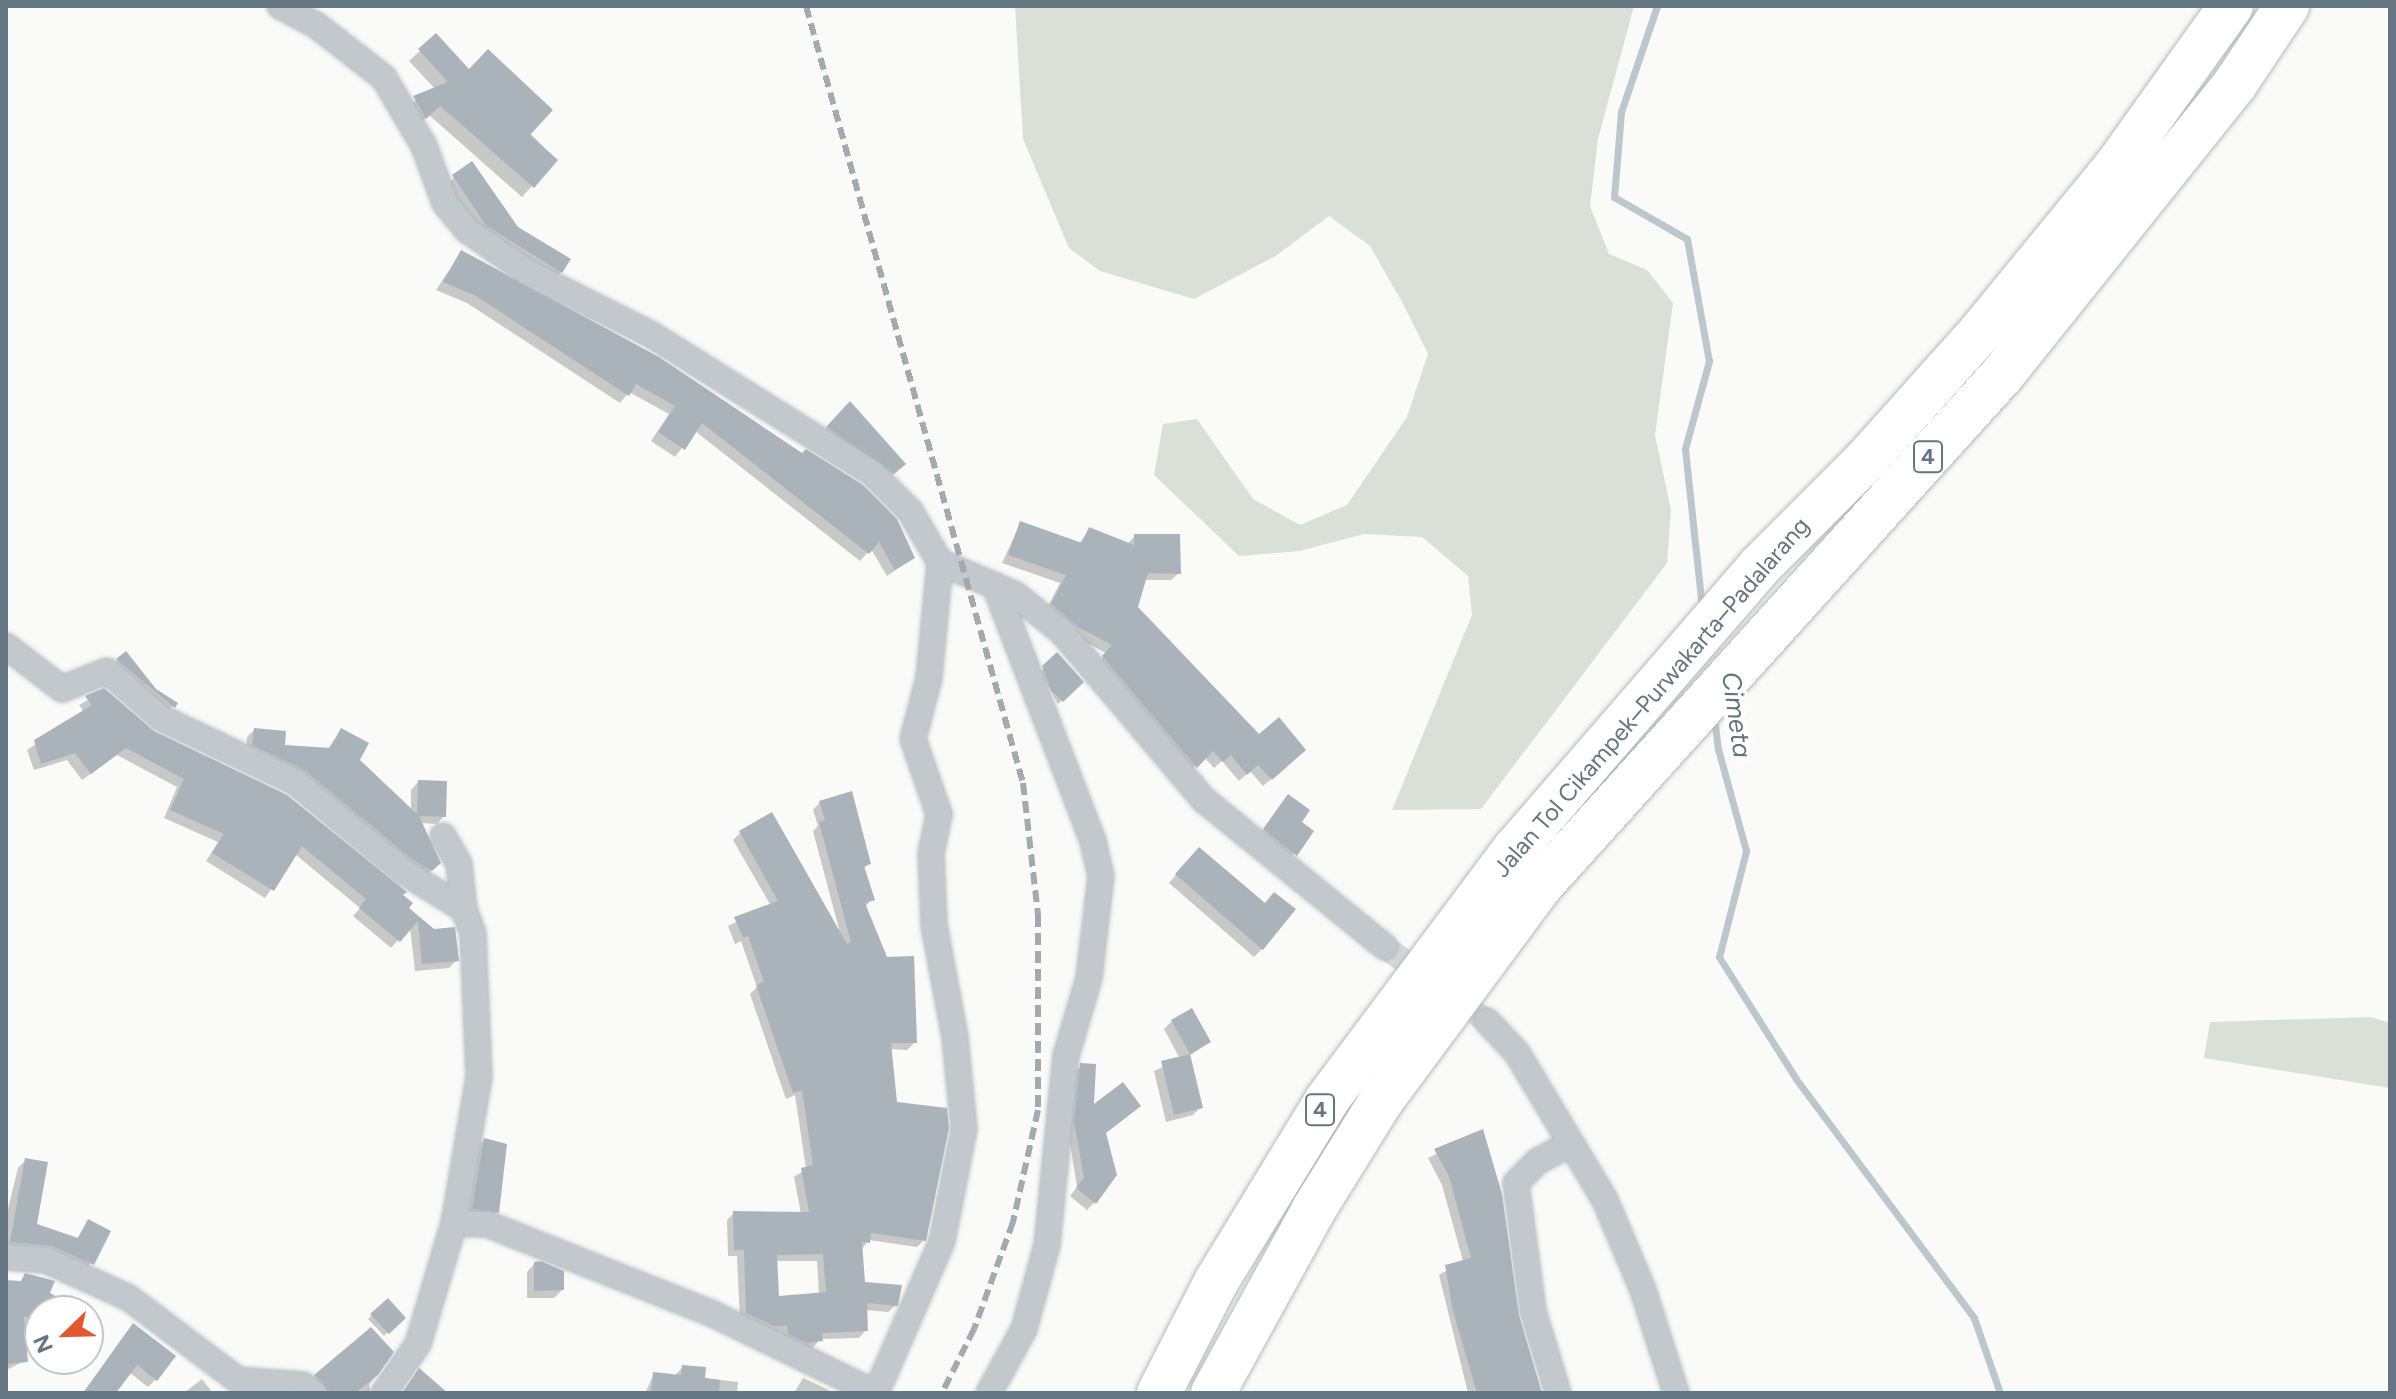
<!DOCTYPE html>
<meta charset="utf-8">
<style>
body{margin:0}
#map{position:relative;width:2396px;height:1399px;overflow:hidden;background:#fafaf8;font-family:Figtree,sans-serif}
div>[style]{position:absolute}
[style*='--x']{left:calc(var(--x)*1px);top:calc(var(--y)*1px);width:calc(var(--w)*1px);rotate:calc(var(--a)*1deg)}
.green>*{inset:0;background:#dadfd7}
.shadow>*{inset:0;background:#0003}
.stream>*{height:7px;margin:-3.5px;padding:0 3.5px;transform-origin:3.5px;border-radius:3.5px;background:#bbc7cb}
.building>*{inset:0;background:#aab3b9}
.street-tunnel>*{height:24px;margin-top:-12px;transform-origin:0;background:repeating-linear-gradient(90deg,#d5d9db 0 24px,transparent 0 36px)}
.roads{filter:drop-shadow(0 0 2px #b4b9bd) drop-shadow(0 0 2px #b4b9bd)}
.street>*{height:24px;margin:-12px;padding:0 12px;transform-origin:12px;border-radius:12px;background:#c3c8cc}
.highway>*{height:44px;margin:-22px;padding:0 22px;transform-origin:22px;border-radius:22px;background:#fff}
.rail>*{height:6px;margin-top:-3px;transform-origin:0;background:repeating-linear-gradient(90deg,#a2aab0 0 12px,transparent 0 18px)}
span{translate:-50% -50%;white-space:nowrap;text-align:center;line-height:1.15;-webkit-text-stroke:8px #fff;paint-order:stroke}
.shield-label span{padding:2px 6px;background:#fff;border:2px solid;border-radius:6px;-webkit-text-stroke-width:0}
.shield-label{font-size:22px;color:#657683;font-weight:700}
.street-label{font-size:24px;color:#657683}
.water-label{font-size:26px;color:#60757c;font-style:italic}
.frame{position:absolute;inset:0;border:8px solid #657683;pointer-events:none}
.north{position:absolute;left:24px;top:1295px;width:80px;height:80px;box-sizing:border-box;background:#fff;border:2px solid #c1c8cd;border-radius:50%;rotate:247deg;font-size:22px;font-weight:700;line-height:32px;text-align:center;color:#657683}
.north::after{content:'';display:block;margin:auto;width:28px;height:36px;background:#e4572e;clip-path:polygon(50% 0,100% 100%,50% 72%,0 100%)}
</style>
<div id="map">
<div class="green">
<div style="clip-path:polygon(1015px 6px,1634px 6px,1598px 139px,1590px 206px,1609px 254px,1647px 270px,1673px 303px,1655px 435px,1671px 510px,1667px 563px,1481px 809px,1392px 810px,1472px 615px,1468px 576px,1422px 537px,1364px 534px,1299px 551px,1239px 556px,1154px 475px,1163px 424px,1197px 419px,1253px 499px,1300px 525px,1347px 505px,1407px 417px,1428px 354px,1402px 302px,1370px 246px,1329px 216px,1277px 255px,1194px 299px,1100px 271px,1069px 248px,1023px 139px)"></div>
<div style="clip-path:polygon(2371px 1017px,2390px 1023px,2390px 1088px,2204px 1058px,2210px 1022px)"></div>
</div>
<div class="shadow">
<div style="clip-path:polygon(436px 36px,556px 160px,522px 197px,429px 115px,415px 128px,404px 108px,435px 89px,409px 61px)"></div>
<div style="clip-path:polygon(472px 164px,516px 228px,561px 272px,553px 280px,478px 233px,445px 185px)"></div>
<div style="clip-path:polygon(461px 252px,913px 558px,887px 576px,871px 549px,860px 561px,695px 431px,675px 457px,651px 441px,669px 414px,629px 392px,620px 403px,467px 303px,436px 290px)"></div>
<div style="clip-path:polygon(850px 404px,896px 472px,885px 481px,820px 436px)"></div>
<div style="clip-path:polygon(1020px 524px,1079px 544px,1089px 529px,1127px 544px,1135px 536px,1179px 573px,1171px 580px,1144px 580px,1136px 608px,1259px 736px,1296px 757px,1263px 786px,1250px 771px,1239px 781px,1222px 761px,1214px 768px,1204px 757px,1188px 774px,1096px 665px,1106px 653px,1070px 634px,1045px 612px,1060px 583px,1002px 563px)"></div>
<div style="clip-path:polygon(125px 654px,154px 690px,175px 703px,167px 713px,111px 666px)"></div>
<div style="clip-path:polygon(1057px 655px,1082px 682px,1058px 704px,1040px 672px)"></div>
<div style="clip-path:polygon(104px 691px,153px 733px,401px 895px,406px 908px,457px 960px,449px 968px,415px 971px,410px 927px,391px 948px,353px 916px,360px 908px,295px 854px,265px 898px,206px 861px,218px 842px,164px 818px,177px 787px,117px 755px,82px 780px,67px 760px,34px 770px,27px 750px,84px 712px,79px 705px)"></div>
<div style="clip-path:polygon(254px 730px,283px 747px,327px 750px,341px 730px,358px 760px,411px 811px,411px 790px,418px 782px,444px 816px,437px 824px,420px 823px,431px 871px,423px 878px,246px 752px,247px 737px)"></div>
<div style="clip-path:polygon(1288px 797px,1299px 823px,1311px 832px,1287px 862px,1257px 838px)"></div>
<div style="clip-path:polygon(evenodd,820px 802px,869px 864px,863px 869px,872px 899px,865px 907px,915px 1042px,907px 1050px,890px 1049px,895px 1104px,924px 1240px,917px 1247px,869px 1240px,861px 1250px,863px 1283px,896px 1305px,888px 1312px,865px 1310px,866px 1330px,859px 1338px,820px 1339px,813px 1348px,798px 1349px,781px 1341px,781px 1332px,765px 1333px,740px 1321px,737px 1256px,728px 1256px,727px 1220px,734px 1213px,801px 1214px,794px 1177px,806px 1169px,795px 1095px,786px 1099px,750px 994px,757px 987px,741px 941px,735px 944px,728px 926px,771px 906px,733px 840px,740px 833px,840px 933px,813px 831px,818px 826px,813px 810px,820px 802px,776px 1261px,817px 1261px,819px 1295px,777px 1298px,776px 1261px)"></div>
<div style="clip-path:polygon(1191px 857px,1264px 905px,1262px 949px,1254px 957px,1169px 883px)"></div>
<div style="clip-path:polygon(1172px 1021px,1209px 1042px,1188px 1057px,1201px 1107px,1193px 1115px,1166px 1122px,1154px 1071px,1180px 1059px,1164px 1029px)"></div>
<div style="clip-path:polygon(1081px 1066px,1104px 1134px,1095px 1202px,1087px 1210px,1070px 1196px,1077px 1187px,1068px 1131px,1074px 1073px)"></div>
<div style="clip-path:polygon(1482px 1132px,1517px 1316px,1540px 1393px,1468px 1393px,1439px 1275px,1463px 1261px,1442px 1185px,1428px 1158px)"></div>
<div style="clip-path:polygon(484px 1140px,497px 1212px,489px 1220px,465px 1216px,476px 1148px)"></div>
<div style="clip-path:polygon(26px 1160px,35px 1225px,76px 1240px,89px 1221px,109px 1232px,85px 1272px,6px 1250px,6px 1217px,18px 1168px)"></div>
<div style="clip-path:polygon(534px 1264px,562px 1290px,554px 1298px,527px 1298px,527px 1272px)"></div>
<div style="clip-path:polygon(26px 1276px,65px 1311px,40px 1311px,40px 1336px,23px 1326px,25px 1361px,6px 1370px,6px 1314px)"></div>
<div style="clip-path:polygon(387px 1301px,403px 1318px,384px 1336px,368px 1319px)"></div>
<div style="clip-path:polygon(133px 1326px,156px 1379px,148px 1387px,129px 1372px,113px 1393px,83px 1393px)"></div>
<div style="clip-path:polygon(392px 1352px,369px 1385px,371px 1393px,315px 1393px,308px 1384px,316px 1376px)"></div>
<div style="clip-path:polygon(683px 1367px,703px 1378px,738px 1382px,737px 1393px,645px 1393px,654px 1374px,675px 1375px)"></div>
<div style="clip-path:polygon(803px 1378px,829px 1390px,828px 1393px,794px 1393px)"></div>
<div style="clip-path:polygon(202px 1379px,213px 1393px,184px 1393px)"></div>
</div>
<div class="stream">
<div style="--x:1657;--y:6;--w:112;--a:108.8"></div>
<div style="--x:1621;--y:112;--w:85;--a:94.7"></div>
<div style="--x:1614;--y:197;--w:84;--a:29.9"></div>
<div style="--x:1687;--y:239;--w:124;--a:79.8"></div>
<div style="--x:1709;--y:361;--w:91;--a:105.3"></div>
<div style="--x:1685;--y:449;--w:161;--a:83.9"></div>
<div style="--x:1714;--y:717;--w:32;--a:83"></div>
<div style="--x:1718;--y:749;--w:106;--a:74.6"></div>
<div style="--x:1746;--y:851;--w:109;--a:104.3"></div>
<div style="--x:1719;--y:957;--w:144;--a:57.7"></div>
<div style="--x:1796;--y:1079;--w:298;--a:53.3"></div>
<div style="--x:1974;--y:1318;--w:79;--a:70.9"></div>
</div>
<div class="building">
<div style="clip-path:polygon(436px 33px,469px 69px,488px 49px,553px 110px,530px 135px,558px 160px,534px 188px,440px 106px,426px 119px,413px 96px,448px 82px,418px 49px)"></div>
<div style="clip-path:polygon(472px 161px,518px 227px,571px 259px,562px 273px,486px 225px,452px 175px)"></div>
<div style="clip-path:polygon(461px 250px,659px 357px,802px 453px,806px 449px,863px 485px,897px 519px,915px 558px,895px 570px,879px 542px,869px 554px,702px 423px,685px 450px,658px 432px,675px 406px,636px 384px,629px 396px,476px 296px,443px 282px)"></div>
<div style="clip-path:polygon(850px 401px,906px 464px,894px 474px,826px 427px)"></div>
<div style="clip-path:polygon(1020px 521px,1082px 543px,1089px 527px,1134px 545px,1134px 534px,1180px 534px,1181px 574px,1148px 573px,1138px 607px,1259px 734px,1279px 717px,1306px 750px,1272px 780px,1258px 765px,1247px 775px,1231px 755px,1223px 762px,1213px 751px,1197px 768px,1102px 656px,1112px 645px,1078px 627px,1051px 604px,1066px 575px,1008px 555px)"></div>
<div style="clip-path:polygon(126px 651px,156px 689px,178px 703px,175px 708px,116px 659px)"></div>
<div style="clip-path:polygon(1057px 652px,1084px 682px,1063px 702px,1051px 690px,1042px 666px)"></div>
<div style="clip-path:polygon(104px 688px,154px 731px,287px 795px,407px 892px,403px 895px,413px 903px,409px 908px,434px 929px,455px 927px,459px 961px,422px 964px,418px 921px,400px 942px,359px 908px,366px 899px,302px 846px,274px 891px,212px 853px,224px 834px,170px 810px,184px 779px,126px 748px,91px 774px,75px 753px,41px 764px,34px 740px,92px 705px,85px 696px)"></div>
<div style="clip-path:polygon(254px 728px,286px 731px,285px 745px,330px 748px,341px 728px,369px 743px,360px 760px,417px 814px,418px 780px,447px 781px,446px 817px,419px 816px,441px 863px,432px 871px,413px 860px,304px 770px,252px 745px)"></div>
<div style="clip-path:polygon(evenodd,852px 791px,871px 864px,864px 866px,875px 900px,865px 903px,887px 957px,914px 956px,917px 1043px,891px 1043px,897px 1102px,947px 1108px,949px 1128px,926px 1241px,871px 1233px,870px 1243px,862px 1242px,865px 1282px,902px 1285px,898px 1306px,867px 1303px,868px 1331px,822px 1333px,823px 1341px,806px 1343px,788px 1334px,787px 1326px,773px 1326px,746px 1313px,744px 1250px,734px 1250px,733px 1211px,809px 1212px,801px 1168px,813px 1165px,802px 1090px,793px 1093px,756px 985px,764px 982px,748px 936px,743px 938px,734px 917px,778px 901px,739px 831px,772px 812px,847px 944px,851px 942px,819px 822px,825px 820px,819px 801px,852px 791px,823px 1254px,826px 1292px,779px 1296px,777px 1255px,823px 1254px)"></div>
<div style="clip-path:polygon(1288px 794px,1310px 810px,1302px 822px,1314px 831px,1297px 856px,1263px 829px)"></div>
<div style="clip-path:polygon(1199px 847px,1265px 903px,1274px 892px,1296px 909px,1263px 950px,1175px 874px)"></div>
<div style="clip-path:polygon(1192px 1008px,1211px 1042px,1190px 1054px,1171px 1020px)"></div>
<div style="clip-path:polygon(1190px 1054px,1203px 1108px,1174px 1115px,1161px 1061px)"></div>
<div style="clip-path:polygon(1080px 1063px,1096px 1064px,1094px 1104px,1123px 1082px,1141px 1106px,1106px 1133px,1117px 1175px,1096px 1204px,1076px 1188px,1084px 1178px,1074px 1122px)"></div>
<div style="clip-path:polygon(1483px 1129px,1502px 1194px,1519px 1315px,1542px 1393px,1477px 1393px,1453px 1311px,1445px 1265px,1471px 1258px,1449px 1176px,1434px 1149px)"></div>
<div style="clip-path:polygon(484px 1138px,507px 1144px,499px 1213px,472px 1209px)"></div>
<div style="clip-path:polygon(25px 1158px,48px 1162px,37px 1224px,78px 1238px,88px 1219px,111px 1231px,94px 1265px,52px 1246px,10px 1242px)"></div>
<div style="clip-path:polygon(541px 1261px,564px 1271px,564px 1290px,534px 1291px,534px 1262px)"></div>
<div style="clip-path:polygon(25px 1273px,55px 1281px,50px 1293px,82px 1311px,40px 1311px,40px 1324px,24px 1316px,28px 1362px,6px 1364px,6px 1280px,21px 1281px)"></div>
<div style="clip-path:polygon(388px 1298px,406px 1318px,389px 1334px,370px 1314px)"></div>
<div style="clip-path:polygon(133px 1323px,176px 1356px,157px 1381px,137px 1365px,116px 1393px,83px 1393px)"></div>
<div style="clip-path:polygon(371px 1327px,394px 1352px,378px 1375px,355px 1393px,329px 1393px,314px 1375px)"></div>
<div style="clip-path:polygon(682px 1365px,706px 1367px,705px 1378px,720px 1380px,719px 1393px,651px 1393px,653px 1372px,681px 1375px)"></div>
<div style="clip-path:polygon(419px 1368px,448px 1393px,402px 1393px)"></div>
</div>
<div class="street-tunnel">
<div style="--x:1385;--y:947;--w:126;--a:36"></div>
</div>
<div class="roads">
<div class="street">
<div style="--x:280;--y:6;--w:41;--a:27.8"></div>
<div style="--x:316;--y:25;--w:86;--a:37.9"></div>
<div style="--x:384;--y:78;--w:79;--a:59.5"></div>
<div style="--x:424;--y:146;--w:61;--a:69.8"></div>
<div style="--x:445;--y:203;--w:35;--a:51"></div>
<div style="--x:467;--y:230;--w:73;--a:35"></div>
<div style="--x:527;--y:272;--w:140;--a:26.7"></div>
<div style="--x:652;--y:335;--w:260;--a:32.1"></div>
<div style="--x:872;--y:473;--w:54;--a:45"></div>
<div style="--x:910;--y:511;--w:59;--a:59.5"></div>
<div style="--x:940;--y:562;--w:83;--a:23.5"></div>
<div style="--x:1016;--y:595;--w:59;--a:38.8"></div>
<div style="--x:1062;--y:632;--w:220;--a:49.8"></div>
<div style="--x:1204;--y:800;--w:233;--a:39.1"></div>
<div style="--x:6;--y:646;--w:71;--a:37.5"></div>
<div style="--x:62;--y:689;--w:48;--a:-21.8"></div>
<div style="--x:107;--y:671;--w:72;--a:41"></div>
<div style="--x:161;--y:718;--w:148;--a:25.5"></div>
<div style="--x:295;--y:782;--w:141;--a:39.5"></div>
<div style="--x:404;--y:872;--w:70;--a:31.7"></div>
<div style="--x:464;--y:909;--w:27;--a:70"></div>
<div style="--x:473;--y:934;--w:143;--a:87.6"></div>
<div style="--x:479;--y:1077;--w:148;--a:99.7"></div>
<div style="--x:454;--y:1223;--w:126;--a:106.6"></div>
<div style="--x:418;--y:1344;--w:60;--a:124.8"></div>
<div style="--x:443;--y:836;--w:32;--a:60"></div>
<div style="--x:459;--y:864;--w:45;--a:83.7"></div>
<div style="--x:1487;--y:1021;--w:44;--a:46.8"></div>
<div style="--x:1517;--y:1053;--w:171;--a:59.1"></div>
<div style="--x:1605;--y:1200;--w:98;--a:67.1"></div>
<div style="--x:1643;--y:1290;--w:108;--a:72.2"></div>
<div style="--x:454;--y:1223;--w:33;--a:2"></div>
<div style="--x:487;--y:1224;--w:241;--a:21.7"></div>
<div style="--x:711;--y:1313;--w:182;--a:26"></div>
<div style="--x:6;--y:1257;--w:40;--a:4.3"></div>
<div style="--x:46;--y:1260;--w:91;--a:24.6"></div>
<div style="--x:129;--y:1298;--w:136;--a:37"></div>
<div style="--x:238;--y:1380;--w:65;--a:4.4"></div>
<div style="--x:303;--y:1385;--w:14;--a:36"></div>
<div style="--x:876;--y:1393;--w:166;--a:-66.5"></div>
<div style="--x:942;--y:1241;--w:114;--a:-78.9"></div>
<div style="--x:964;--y:1129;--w:92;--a:-95.6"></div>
<div style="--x:955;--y:1037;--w:114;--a:-100.6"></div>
<div style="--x:934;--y:925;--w:72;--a:-92.4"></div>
<div style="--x:931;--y:853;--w:40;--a:-78"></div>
<div style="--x:939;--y:814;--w:79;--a:-109.1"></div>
<div style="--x:913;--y:739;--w:63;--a:-75.3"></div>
<div style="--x:929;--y:678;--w:117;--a:-84.6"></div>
<div style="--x:989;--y:1393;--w:73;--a:-61.3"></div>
<div style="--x:1024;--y:1329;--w:87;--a:-74.7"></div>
<div style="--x:1047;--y:1245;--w:190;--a:-84.3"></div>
<div style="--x:1066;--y:1056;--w:81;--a:-73.6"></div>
<div style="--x:1089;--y:978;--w:103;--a:-83.3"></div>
<div style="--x:1101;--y:876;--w:36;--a:-103"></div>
<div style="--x:1093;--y:841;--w:273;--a:-111"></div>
<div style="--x:1558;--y:1393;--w:86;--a:-107"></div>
<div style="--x:1533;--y:1311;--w:129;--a:-97.6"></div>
<div style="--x:1516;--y:1183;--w:31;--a:-45"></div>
<div style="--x:1538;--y:1161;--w:36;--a:-28"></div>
</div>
<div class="highway">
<div style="--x:1159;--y:1393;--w:125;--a:-62.8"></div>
<div style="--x:1216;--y:1282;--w:213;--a:-58.6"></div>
<div style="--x:1327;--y:1100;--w:314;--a:-53.2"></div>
<div style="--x:1515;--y:849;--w:373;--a:-49.1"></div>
<div style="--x:1759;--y:567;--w:151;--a:-45"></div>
<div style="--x:1866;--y:460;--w:176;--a:-48.2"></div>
<div style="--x:1983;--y:329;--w:208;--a:-50.7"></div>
<div style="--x:2115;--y:168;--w:199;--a:-54.4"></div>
<div style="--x:1213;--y:1393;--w:210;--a:-61.2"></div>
<div style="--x:1314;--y:1209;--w:127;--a:-58.2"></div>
<div style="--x:1381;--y:1101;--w:269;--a:-53.5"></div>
<div style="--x:1541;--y:885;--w:687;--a:-47.89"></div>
<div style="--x:2002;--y:375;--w:373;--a:-51.3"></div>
<div style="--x:2235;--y:84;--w:94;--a:-56.3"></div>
</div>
</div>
<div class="rail">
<div style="--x:806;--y:6;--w:807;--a:74.4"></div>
<div style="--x:1023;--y:783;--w:133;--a:83.5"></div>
<div style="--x:1038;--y:915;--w:195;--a:90"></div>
<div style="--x:1038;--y:1110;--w:115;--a:102.6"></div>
<div style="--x:1013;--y:1222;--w:114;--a:110"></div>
<div style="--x:974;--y:1329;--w:72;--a:116.6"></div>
</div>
<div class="shield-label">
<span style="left:1928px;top:457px">4</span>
<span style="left:1320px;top:1110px">4</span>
</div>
<div class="street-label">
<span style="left:1651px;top:697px;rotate:-49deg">Jalan Tol Cikampek–Purwakarta–Padalarang</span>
</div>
<div class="water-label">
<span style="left:1736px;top:715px;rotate:82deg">Cimeta</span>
</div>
<div class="frame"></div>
<div class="north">N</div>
</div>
